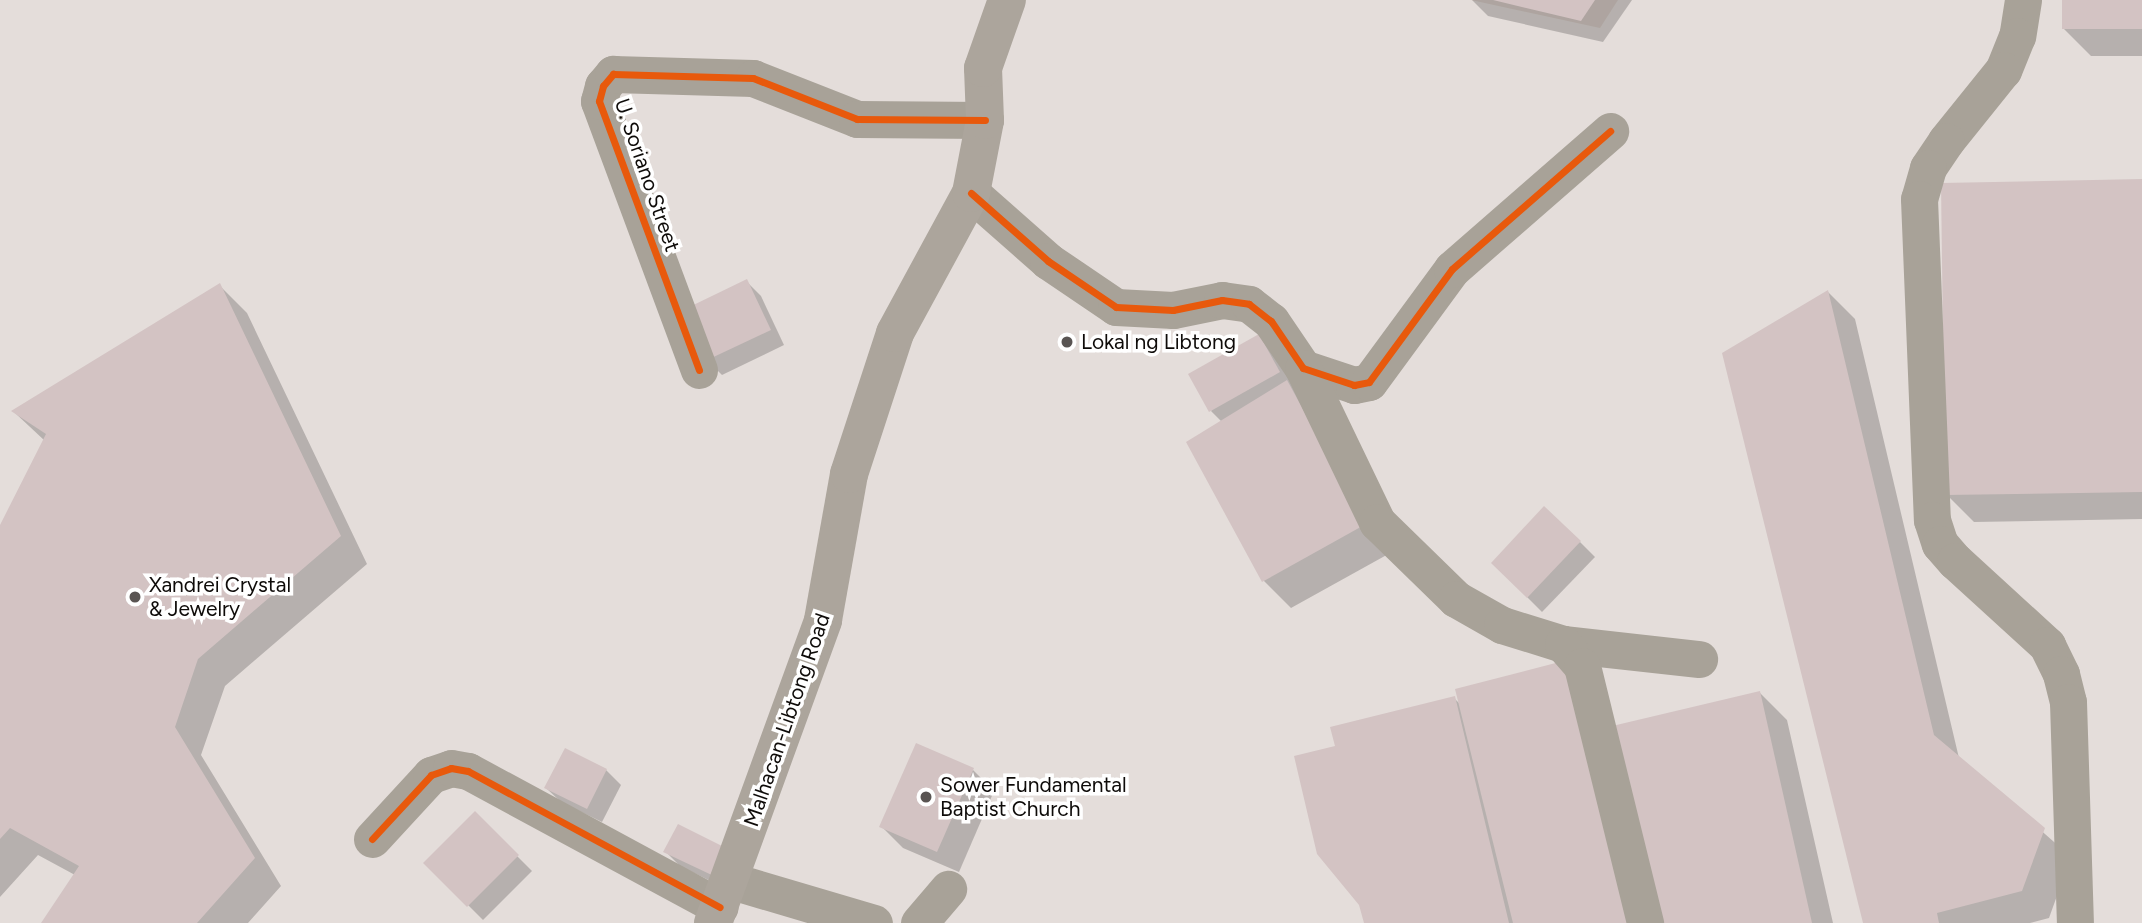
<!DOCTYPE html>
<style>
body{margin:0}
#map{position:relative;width:2142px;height:923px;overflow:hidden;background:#e4ddda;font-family:Figtree,sans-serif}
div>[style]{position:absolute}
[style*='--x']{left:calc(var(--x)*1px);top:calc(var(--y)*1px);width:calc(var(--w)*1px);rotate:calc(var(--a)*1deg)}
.built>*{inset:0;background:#dacec8}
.shadow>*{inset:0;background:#0003}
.building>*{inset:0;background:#d3c3c3}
.minor>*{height:37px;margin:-18.5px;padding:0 18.5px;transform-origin:18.5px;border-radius:18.5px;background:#a8a298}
.major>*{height:38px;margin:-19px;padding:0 19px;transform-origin:19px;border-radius:19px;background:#aca59c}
.cycleway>*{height:7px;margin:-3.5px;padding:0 3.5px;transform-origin:3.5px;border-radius:3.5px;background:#e8590c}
.dots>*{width:19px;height:19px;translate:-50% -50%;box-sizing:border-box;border:4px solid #fff;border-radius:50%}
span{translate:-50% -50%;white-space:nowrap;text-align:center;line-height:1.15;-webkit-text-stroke:7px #fff;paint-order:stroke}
.street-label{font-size:21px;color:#0e0b09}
.poi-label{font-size:21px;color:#0e0b09}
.left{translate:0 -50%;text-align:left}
</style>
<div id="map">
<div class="built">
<div style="clip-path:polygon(1471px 0,1618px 0,1600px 28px)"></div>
</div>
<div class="shadow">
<div style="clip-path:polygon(1472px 0,1632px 0,1603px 42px,1488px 16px)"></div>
<div style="clip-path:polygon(2064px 0,2142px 0,2142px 56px,2091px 56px,2064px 29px)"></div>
<div style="clip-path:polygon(2142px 181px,2142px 519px,1974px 522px,1946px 494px)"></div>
<div style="clip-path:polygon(746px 281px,761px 296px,784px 345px,722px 375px,707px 360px)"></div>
<div style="clip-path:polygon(220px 286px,247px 313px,367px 564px,225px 686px,201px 755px,281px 886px,248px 923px,43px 923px,75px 875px,38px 855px,0 897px,0 528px,45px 441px,14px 412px)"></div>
<div style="clip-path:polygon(1828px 292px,1855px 319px,1959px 758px,2071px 857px,2049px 918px,2030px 923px,1864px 923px)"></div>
<div style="clip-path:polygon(1259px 336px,1274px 351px,1392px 552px,1291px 608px,1264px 581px,1222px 422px,1211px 411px)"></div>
<div style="clip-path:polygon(1580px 542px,1595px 557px,1542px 612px,1493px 563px)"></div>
<div style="clip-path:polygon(1760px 693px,1787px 720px,1833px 923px,1366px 923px,1337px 747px,1454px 698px,1460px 704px,1608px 729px)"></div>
<div style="clip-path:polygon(606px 770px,621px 785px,602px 822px,561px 802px,546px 788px)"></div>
<div style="clip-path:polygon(973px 770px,994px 791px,959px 872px,903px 848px,881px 826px)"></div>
<div style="clip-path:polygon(475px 814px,532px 871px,483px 920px,426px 863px)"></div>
<div style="clip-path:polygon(678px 826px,731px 891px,680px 866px,665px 851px)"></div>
</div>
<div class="building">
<div style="clip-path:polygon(1493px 0,1595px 0,1581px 21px)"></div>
<div style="clip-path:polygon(2062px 0,2142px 0,2142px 29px,2062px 29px)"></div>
<div style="clip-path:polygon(2142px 179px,2142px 492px,1945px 495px,1941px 183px)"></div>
<div style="clip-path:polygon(747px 279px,771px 330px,705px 361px,681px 311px)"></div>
<div style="clip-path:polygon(220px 283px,341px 536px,198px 659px,175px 727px,255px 858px,197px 923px,41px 923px,79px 866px,10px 828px,0 839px,0 525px,46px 434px,11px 411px)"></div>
<div style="clip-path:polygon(1828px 290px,1934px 735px,2045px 828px,2022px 891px,1937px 913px,1939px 923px,1863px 923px,1722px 353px)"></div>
<div style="clip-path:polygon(1259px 334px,1280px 372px,1209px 412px,1188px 374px)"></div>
<div style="clip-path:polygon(1287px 380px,1366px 524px,1262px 582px,1186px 442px)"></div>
<div style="clip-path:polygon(1544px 506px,1581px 541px,1527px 598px,1491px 563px)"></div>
<div style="clip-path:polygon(1571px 659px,1632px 923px,1513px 923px,1455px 689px)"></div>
<div style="clip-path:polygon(1760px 691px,1812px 923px,1658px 923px,1608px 727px)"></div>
<div style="clip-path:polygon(1455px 696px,1509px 923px,1364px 923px,1359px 905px,1317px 854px,1294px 756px,1335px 746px,1330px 727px)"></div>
<div style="clip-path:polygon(916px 743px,974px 768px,937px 852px,879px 827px)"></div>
<div style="clip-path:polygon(565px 748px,607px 769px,587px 809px,544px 788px)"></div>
<div style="clip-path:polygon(475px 811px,519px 855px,467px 907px,423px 863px)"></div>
<div style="clip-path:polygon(678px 824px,730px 850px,716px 877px,663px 852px)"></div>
</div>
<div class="minor">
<div style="--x:2023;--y:0;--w:36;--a:99"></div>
<div style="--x:2017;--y:36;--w:37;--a:112"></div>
<div style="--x:2003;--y:70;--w:91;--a:128.8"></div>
<div style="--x:1946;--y:141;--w:32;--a:124"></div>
<div style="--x:1928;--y:168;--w:32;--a:106"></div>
<div style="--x:1919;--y:199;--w:321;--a:87.7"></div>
<div style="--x:1932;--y:520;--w:25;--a:72"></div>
<div style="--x:1940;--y:544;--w:23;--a:49"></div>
<div style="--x:1955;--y:561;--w:125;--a:42.4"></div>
<div style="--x:2047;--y:645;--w:32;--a:64"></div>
<div style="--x:2061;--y:674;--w:29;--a:76"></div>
<div style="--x:2068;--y:702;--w:221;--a:88.2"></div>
<div style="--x:971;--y:193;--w:103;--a:41.4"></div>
<div style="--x:1048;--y:261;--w:82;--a:34.1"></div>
<div style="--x:1116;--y:307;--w:57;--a:3"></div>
<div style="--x:1173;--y:310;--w:50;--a:-11.5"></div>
<div style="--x:1222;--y:300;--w:27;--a:8"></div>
<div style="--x:1249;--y:304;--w:28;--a:38"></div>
<div style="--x:1271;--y:321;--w:57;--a:55.8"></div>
<div style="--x:1303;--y:368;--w:54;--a:18.4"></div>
<div style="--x:1354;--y:385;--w:15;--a:-11"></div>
<div style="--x:1369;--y:382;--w:140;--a:-53.7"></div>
<div style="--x:1452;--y:269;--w:210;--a:-41.1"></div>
<div style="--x:1303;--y:368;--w:171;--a:64.3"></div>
<div style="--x:1377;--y:522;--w:110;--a:44.3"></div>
<div style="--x:1456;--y:599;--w:53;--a:29.5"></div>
<div style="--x:1502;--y:625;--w:64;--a:17.3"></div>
<div style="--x:1563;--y:644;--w:137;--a:6.3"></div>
<div style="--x:699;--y:370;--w:287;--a:-110.4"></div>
<div style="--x:599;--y:101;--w:16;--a:-75"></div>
<div style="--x:603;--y:86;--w:16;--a:-50"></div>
<div style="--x:613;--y:74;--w:140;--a:1.6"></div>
<div style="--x:753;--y:78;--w:112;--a:21.5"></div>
<div style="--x:857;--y:119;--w:128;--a:0.4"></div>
<div style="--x:1563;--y:644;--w:29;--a:49"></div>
<div style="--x:1582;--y:666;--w:265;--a:76.2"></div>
<div style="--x:372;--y:839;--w:87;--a:-47.3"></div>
<div style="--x:431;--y:775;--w:21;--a:-19"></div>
<div style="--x:451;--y:768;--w:17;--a:10"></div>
<div style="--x:468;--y:771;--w:286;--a:28.4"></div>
<div style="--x:732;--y:881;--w:148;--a:16.5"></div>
<div style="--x:919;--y:923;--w:45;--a:-49.5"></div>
</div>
<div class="major">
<div style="--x:713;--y:923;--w:322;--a:-70"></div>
<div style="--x:823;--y:620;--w:148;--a:-79.9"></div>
<div style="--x:849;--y:474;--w:148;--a:-71.9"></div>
<div style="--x:895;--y:333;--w:159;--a:-61.5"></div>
<div style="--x:971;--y:193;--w:74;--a:-79.1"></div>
<div style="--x:985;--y:120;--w:52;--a:-92.2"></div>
<div style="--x:983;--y:68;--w:72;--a:-70.6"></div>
</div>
<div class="cycleway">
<div style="--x:971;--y:193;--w:103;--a:41.4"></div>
<div style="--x:1048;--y:261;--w:82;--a:34.1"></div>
<div style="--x:1116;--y:307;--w:57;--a:3"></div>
<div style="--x:1173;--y:310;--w:50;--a:-11.5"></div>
<div style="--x:1222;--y:300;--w:27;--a:8"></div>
<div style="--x:1249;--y:304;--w:28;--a:38"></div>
<div style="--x:1271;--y:321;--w:57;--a:55.8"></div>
<div style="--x:1303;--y:368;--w:54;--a:18.4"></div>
<div style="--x:1354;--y:385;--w:15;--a:-11"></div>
<div style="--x:1369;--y:382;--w:140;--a:-53.7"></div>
<div style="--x:1452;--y:269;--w:210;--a:-41.1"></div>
<div style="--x:699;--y:370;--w:287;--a:-110.4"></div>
<div style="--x:599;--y:101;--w:16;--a:-75"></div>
<div style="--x:603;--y:86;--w:16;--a:-50"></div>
<div style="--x:613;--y:74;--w:140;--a:1.6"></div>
<div style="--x:753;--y:78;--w:112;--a:21.5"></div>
<div style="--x:857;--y:119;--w:128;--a:0.4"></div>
<div style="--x:372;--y:839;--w:87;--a:-47.3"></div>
<div style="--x:431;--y:775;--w:21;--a:-19"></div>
<div style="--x:451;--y:768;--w:17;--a:10"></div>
<div style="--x:468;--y:771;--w:286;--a:28.4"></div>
</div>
<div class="dots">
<div style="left:1067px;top:342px;background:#595452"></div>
<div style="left:135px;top:597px;background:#595452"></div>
<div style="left:926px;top:797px;background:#595452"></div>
</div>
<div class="street-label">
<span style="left:647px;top:175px;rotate:71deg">U. Soriano Street</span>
<span style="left:787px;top:720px;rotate:-71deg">Malhacan-Libtong Road</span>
</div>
<div class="poi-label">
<span class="left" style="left:1081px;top:342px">Lokal ng Libtong</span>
<span class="left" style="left:149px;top:597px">Xandrei Crystal<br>&amp; Jewelry</span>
<span class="left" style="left:940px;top:797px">Sower Fundamental<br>Baptist Church</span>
</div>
</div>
